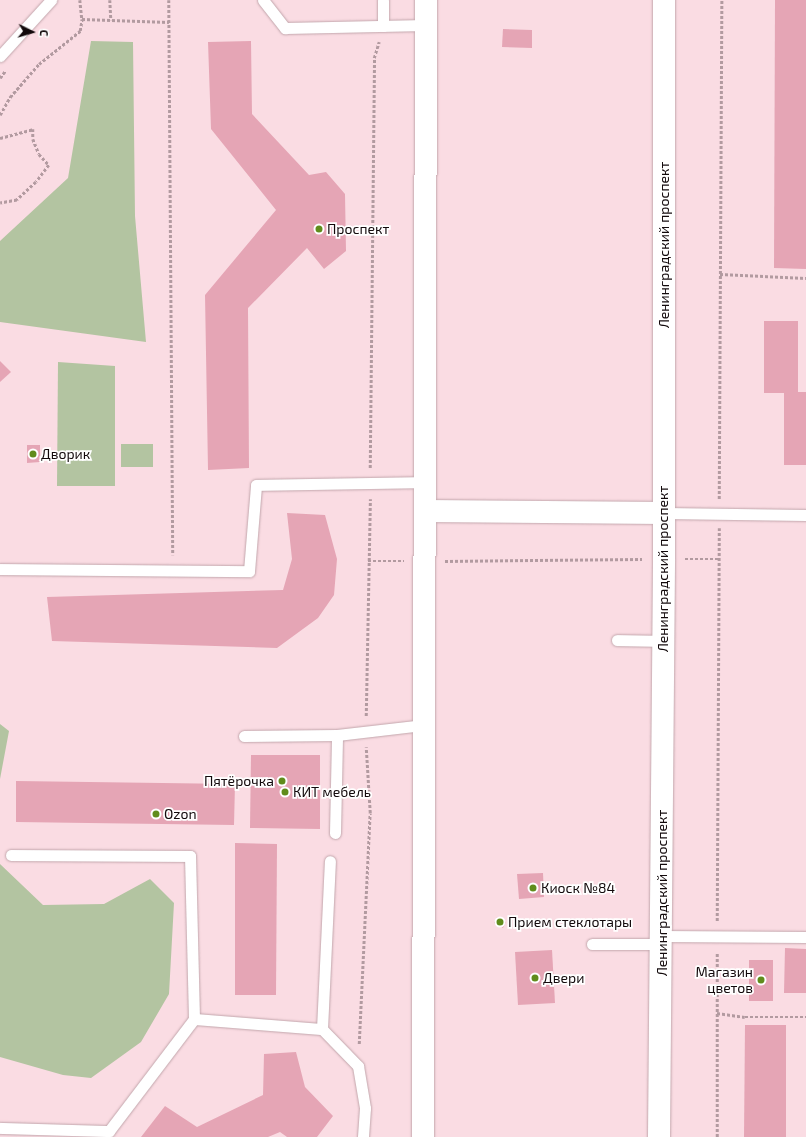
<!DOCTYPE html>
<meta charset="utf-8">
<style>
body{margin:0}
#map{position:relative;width:806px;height:1137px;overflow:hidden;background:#fadce3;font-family:"Exo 2",sans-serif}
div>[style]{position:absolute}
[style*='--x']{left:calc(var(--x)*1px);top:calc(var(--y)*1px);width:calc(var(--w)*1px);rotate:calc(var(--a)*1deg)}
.green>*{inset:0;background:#b3c4a1}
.building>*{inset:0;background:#e5a5b5}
.path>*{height:2.5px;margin-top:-1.25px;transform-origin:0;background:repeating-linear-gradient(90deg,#b29aa0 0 3px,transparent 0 5px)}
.roads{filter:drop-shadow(0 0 1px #c2a6ac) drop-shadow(0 0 1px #c2a6ac)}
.lane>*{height:11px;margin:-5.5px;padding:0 5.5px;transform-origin:5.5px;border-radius:5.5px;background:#fff}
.secondary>*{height:22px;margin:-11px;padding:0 11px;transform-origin:11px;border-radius:11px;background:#fff}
.dots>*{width:11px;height:11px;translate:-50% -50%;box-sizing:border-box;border:2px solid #fff;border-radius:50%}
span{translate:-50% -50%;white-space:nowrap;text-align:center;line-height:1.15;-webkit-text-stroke:3.5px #fff;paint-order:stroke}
.poi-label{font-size:14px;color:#12090b}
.left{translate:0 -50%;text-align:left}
.right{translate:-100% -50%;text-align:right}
.street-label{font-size:14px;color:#12090b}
.north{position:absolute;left:12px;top:12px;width:40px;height:40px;-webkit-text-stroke:3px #fff;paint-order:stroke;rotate:95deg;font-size:11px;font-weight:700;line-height:16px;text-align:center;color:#12090b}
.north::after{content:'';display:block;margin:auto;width:14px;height:18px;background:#12090b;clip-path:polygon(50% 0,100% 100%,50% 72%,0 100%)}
</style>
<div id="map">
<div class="green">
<div style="clip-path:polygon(91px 41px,133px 42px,135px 216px,146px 342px,0 322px,0 241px,68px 178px)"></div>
<div style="clip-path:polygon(58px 362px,115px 366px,115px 486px,57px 486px)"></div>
<div style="clip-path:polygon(121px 444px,153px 444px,153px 467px,121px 467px)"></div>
<div style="clip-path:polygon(0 724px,9px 731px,0 779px)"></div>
<div style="clip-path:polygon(0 864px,43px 905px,104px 904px,150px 879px,174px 903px,169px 994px,141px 1042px,91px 1078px,63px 1075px,0 1057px)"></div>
</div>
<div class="building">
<div style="clip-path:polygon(775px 0,806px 0,806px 269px,774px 268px)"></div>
<div style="clip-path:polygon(503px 29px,532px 30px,532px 48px,502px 47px)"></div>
<div style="clip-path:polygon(251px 41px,252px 114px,309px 175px,326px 172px,345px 194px,346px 251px,324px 269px,307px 248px,248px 308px,249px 468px,208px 470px,205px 295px,276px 210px,211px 129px,208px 42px)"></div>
<div style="clip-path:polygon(764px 321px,798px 321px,798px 392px,806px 392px,806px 465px,784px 465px,784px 393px,764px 393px)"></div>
<div style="clip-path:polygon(0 361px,11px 372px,0 382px)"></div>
<div style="clip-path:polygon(27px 445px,40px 445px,40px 462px,27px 463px)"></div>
<div style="clip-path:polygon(287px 513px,325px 515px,337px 559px,334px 595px,318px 618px,277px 648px,52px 641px,47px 597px,283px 590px,292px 559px)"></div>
<div style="clip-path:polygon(251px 755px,320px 755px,320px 829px,250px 828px)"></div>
<div style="clip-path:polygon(16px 781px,235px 784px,234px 825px,16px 822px)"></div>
<div style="clip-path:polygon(235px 843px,277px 844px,276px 995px,235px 995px)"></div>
<div style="clip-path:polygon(543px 873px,544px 897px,519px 899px,517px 874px)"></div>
<div style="clip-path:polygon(497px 917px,506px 922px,503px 928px,494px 923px)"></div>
<div style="clip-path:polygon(785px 948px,806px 949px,806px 993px,784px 993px)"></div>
<div style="clip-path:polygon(552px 950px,555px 1003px,518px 1005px,515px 952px)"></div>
<div style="clip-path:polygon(749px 960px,773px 960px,773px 1001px,749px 1001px)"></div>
<div style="clip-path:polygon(745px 1025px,786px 1025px,786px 1137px,744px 1137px)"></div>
<div style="clip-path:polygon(296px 1052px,305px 1087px,333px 1116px,317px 1137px,287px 1137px,280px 1132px,268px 1137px,141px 1137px,165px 1106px,197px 1127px,263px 1095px,264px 1054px)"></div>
</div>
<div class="path">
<div style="--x:80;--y:0;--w:19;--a:84"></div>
<div style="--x:110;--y:0;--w:20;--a:87"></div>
<div style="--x:169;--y:0;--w:555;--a:89.59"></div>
<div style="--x:0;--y:78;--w:9;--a:-54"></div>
<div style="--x:0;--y:115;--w:21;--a:-61"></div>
<div style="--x:10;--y:97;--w:44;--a:-48.7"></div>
<div style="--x:39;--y:64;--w:53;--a:-38.8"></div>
<div style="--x:80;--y:31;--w:12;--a:-81"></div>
<div style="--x:82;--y:19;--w:87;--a:2"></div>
<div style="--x:0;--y:138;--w:34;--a:-15"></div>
<div style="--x:33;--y:129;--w:10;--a:90"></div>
<div style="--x:33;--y:139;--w:16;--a:68"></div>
<div style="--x:39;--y:154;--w:15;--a:48"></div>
<div style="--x:49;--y:165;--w:21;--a:127"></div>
<div style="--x:36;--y:182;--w:26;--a:137"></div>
<div style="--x:17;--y:200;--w:17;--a:170"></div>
<div style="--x:720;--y:274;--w:86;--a:2.7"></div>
<div style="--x:370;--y:468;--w:410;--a:-89.4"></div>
<div style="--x:374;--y:58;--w:17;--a:-73"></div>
<div style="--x:719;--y:499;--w:499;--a:-89.7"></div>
<div style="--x:685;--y:559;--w:34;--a:0"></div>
<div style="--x:368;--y:561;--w:36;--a:0"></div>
<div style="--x:445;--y:561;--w:197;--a:-0.6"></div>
<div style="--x:366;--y:716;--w:217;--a:-88.9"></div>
<div style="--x:717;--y:921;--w:393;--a:-89.7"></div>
<div style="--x:717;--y:1013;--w:28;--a:8"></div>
<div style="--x:745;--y:1017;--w:61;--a:0"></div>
<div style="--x:359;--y:1044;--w:231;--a:-87.3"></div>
<div style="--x:370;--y:813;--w:66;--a:-93.5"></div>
<div style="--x:717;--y:1137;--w:185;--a:-90"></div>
</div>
<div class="roads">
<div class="lane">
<div style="--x:263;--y:0;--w:36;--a:52"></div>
<div style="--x:285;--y:28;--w:141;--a:-1.2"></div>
<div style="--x:383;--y:0;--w:26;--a:90"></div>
<div style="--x:0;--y:56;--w:76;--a:-47.7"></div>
<div style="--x:664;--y:513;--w:142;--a:0.8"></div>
<div style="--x:0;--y:569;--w:249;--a:0.5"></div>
<div style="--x:249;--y:571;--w:86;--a:-85.3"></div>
<div style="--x:256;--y:485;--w:169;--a:-1"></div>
<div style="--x:617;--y:640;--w:46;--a:1.2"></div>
<div style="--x:244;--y:736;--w:93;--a:-0.6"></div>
<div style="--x:335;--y:833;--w:98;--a:-88.8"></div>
<div style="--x:337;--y:735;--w:88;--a:-6.6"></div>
<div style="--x:661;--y:936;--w:145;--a:0.4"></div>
<div style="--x:592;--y:944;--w:69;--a:0"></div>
<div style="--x:194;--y:1019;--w:128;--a:4.5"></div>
<div style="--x:322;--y:1029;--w:168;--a:-87.3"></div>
<div style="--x:322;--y:1029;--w:52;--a:45.8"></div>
<div style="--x:358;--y:1066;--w:43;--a:80.5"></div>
<div style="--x:365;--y:1108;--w:29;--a:94"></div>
<div style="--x:0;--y:1128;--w:109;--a:1.6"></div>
<div style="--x:109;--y:1131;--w:141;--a:-52.8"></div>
<div style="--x:194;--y:1019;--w:163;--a:-91.4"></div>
<div style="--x:190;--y:856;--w:179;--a:-179.7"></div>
</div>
<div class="secondary">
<div style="--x:425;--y:511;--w:239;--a:0.5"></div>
<div style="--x:423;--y:1137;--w:1137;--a:-89.85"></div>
<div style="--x:659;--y:1137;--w:578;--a:-89.5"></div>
<div style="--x:664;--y:559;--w:559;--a:-90"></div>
</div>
</div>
<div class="dots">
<div style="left:319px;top:229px;background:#608c1c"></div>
<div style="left:33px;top:454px;background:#608c1c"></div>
<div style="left:282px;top:781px;background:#608c1c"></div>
<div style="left:285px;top:792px;background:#608c1c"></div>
<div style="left:156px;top:814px;background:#608c1c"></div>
<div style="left:533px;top:888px;background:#608c1c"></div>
<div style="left:500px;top:922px;background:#608c1c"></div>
<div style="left:535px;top:978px;background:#608c1c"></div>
<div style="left:761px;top:980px;background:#608c1c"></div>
</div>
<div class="poi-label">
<span class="left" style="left:327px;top:229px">Проспект</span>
<span class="left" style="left:41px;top:454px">Дворик</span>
<span class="right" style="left:274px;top:781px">Пятёрочка</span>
<span class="left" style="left:293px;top:792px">КИТ мебель</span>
<span class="left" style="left:164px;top:814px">Ozon</span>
<span class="left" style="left:541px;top:888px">Киоск №84</span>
<span class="left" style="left:508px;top:922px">Прием стеклотары</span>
<span class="right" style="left:753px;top:980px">Магазин<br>цветов</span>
<span class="left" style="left:543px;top:978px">Двери</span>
</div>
<div class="street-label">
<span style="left:664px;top:245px;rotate:-90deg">Ленинградский проспект</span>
<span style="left:663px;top:569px;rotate:-90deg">Ленинградский проспект</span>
<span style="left:662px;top:893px;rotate:-90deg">Ленинградский проспект</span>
</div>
<div class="north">С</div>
</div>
